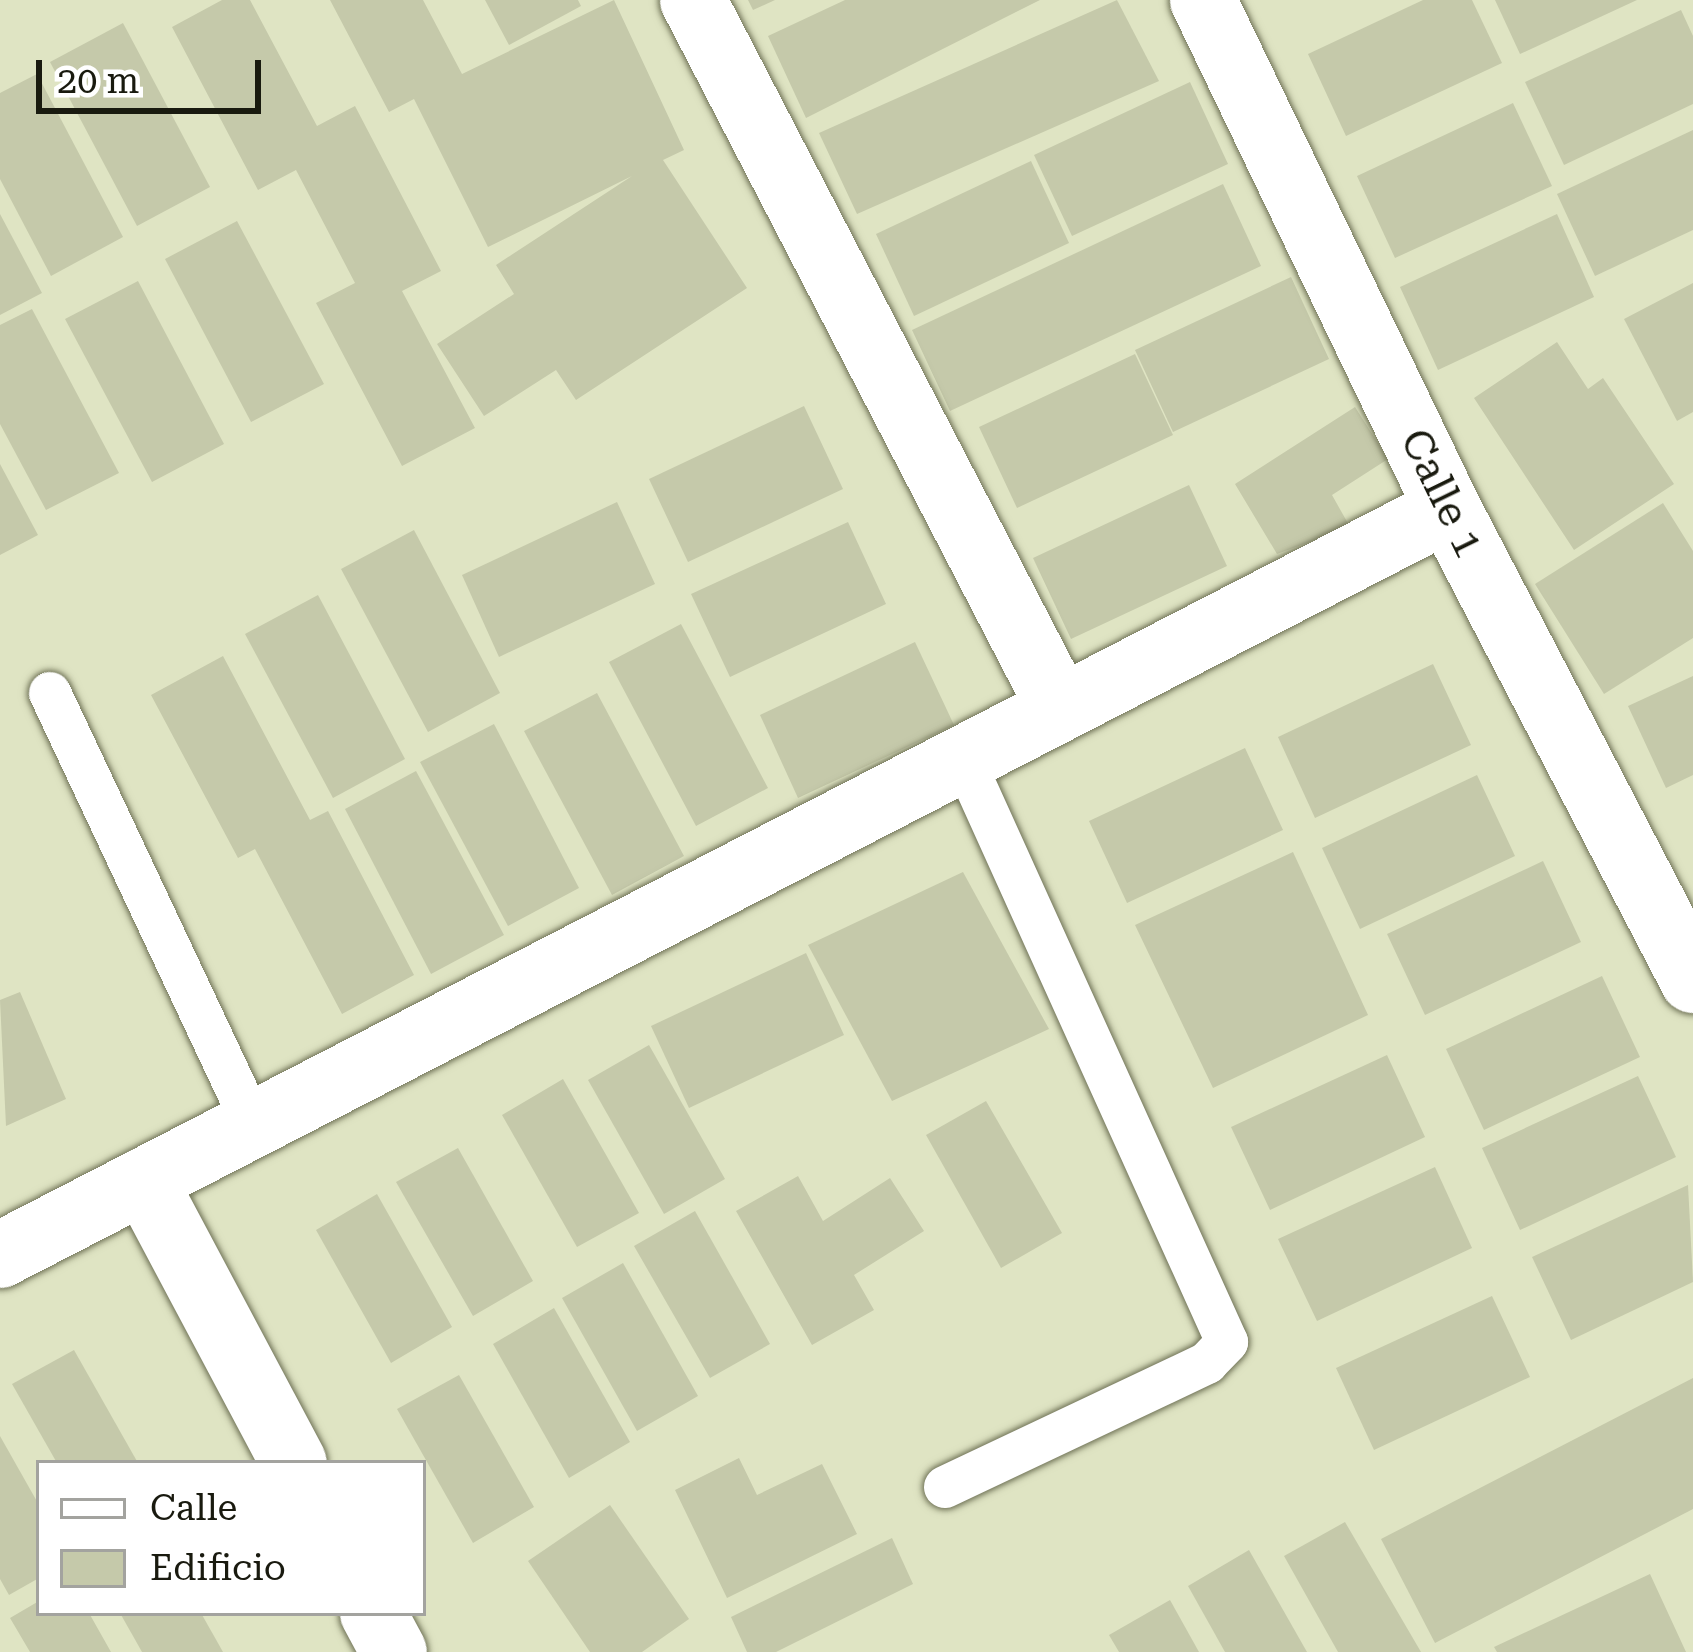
<!DOCTYPE html>
<style>
body{margin:0}
#map{position:relative;width:1693px;height:1652px;overflow:hidden;background:#dfe4c3;font-family:"Roboto Serif",serif}
div>[style]{position:absolute}
[style*='--x']{left:calc(var(--x)*1px);top:calc(var(--y)*1px);width:calc(var(--w)*1px);rotate:calc(var(--a)*1deg)}
.building>*{inset:0;background:#c5c9aa}
.roads{filter:drop-shadow(0 0 3px #6f7256) drop-shadow(0 0 3px #6f7256)}
.service>*{height:42px;margin:-21px;padding:0 21px;transform-origin:21px;border-radius:21px;background:#fff}
.minor>*{height:66px;margin:-33px;padding:0 33px;transform-origin:33px;border-radius:33px;background:#fff}
span{translate:-50% -50%;white-space:nowrap;text-align:center;line-height:1.15;-webkit-text-stroke:12px #fff;paint-order:stroke}
.street-label{font-size:42px;color:#191a0f}
.legend{position:absolute;left:36px;top:1460px;width:390px;height:156px;box-sizing:border-box;background:#fff;border:3px solid #a3a39f;margin:0;padding:15px 21px;list-style:none;font-size:36px;color:#191a0f}
.legend li{display:flex;align-items:center;gap:24px;height:60px}
.legend b{width:60px;border:3px solid #a3a39f}
.scale{position:absolute;left:36px;top:60px;width:225px;height:54px;box-sizing:border-box;border:6px solid #191a0f;border-top:0;padding-left:15px;font-size:36px;line-height:42px;white-space:nowrap;color:#191a0f;-webkit-text-stroke:9px #fff;paint-order:stroke}
</style>
<div id="map">
<div class="building">
<div style="clip-path:polygon(222px 0,250px 0,317px 126px,355px 106px,441px 271px,402px 291px,475px 428px,402px 466px,316px 303px,355px 283px,296px 170px,258px 190px,172px 27px)"></div>
<div style="clip-path:polygon(330px 0,423px 0,462px 74px,614px 0,684px 150px,663px 160px,747px 288px,576px 400px,556px 370px,484px 416px,437px 344px,514px 294px,496px 265px,632px 176px,488px 247px,414px 99px,389px 112px)"></div>
<div style="clip-path:polygon(485px 0,578px 0,581px 6px,509px 45px)"></div>
<div style="clip-path:polygon(748px 0,775px 0,753px 10px)"></div>
<div style="clip-path:polygon(845px 0,1040px 0,806px 118px,768px 36px)"></div>
<div style="clip-path:polygon(1117px 0,1159px 81px,857px 214px,819px 133px)"></div>
<div style="clip-path:polygon(1423px 0,1472px 0,1502px 63px,1346px 136px,1308px 54px)"></div>
<div style="clip-path:polygon(1495px 0,1637px 0,1520px 54px)"></div>
<div style="clip-path:polygon(1681px 10px,1693px 36px,1693px 104px,1564px 165px,1525px 82px)"></div>
<div style="clip-path:polygon(123px 23px,210px 187px,137px 226px,50px 62px)"></div>
<div style="clip-path:polygon(37px 74px,123px 237px,51px 276px,0 179px,0 93px)"></div>
<div style="clip-path:polygon(1190px 82px,1228px 164px,1072px 236px,1034px 155px)"></div>
<div style="clip-path:polygon(1513px 103px,1552px 186px,1395px 258px,1357px 176px)"></div>
<div style="clip-path:polygon(1693px 130px,1693px 230px,1595px 276px,1557px 194px)"></div>
<div style="clip-path:polygon(1031px 161px,1069px 243px,914px 316px,876px 234px)"></div>
<div style="clip-path:polygon(1223px 184px,1261px 266px,950px 411px,912px 330px)"></div>
<div style="clip-path:polygon(0 214px,42px 293px,0 315px)"></div>
<div style="clip-path:polygon(1557px 214px,1594px 297px,1438px 370px,1400px 287px)"></div>
<div style="clip-path:polygon(237px 221px,324px 384px,251px 422px,165px 259px)"></div>
<div style="clip-path:polygon(1291px 277px,1329px 359px,1173px 432px,1135px 350px)"></div>
<div style="clip-path:polygon(138px 281px,224px 444px,152px 482px,65px 319px)"></div>
<div style="clip-path:polygon(1693px 283px,1693px 412px,1677px 421px,1624px 319px)"></div>
<div style="clip-path:polygon(32px 309px,119px 473px,46px 510px,0 424px,0 325px)"></div>
<div style="clip-path:polygon(1557px 342px,1588px 389px,1603px 378px,1674px 484px,1574px 550px,1474px 398px)"></div>
<div style="clip-path:polygon(1135px 354px,1173px 435px,1017px 508px,979px 427px)"></div>
<div style="clip-path:polygon(804px 406px,843px 489px,688px 562px,649px 479px)"></div>
<div style="clip-path:polygon(1355px 407px,1388px 459px,1332px 495px,1350px 527px,1277px 554px,1235px 484px)"></div>
<div style="clip-path:polygon(0 464px,38px 535px,0 555px)"></div>
<div style="clip-path:polygon(1189px 485px,1227px 566px,1071px 639px,1033px 558px)"></div>
<div style="clip-path:polygon(617px 502px,655px 584px,499px 657px,462px 575px)"></div>
<div style="clip-path:polygon(1663px 503px,1693px 551px,1693px 638px,1604px 694px,1535px 584px)"></div>
<div style="clip-path:polygon(848px 522px,886px 604px,730px 677px,691px 594px)"></div>
<div style="clip-path:polygon(414px 530px,500px 693px,428px 732px,341px 569px)"></div>
<div style="clip-path:polygon(318px 595px,405px 759px,333px 798px,245px 634px)"></div>
<div style="clip-path:polygon(681px 624px,768px 788px,696px 826px,609px 662px)"></div>
<div style="clip-path:polygon(915px 642px,954px 725px,798px 798px,760px 715px)"></div>
<div style="clip-path:polygon(223px 656px,310px 820px,328px 811px,414px 975px,342px 1014px,255px 849px,238px 858px,151px 695px)"></div>
<div style="clip-path:polygon(1433px 664px,1471px 745px,1315px 818px,1278px 737px)"></div>
<div style="clip-path:polygon(1693px 676px,1693px 775px,1666px 788px,1628px 706px)"></div>
<div style="clip-path:polygon(597px 693px,684px 856px,612px 895px,524px 731px)"></div>
<div style="clip-path:polygon(494px 724px,579px 888px,508px 926px,420px 762px)"></div>
<div style="clip-path:polygon(1245px 748px,1283px 830px,1127px 903px,1089px 821px)"></div>
<div style="clip-path:polygon(416px 771px,504px 935px,431px 974px,345px 809px)"></div>
<div style="clip-path:polygon(1477px 775px,1515px 856px,1360px 929px,1322px 848px)"></div>
<div style="clip-path:polygon(1293px 852px,1368px 1015px,1213px 1088px,1135px 925px)"></div>
<div style="clip-path:polygon(1543px 861px,1581px 942px,1425px 1015px,1387px 934px)"></div>
<div style="clip-path:polygon(963px 872px,1049px 1029px,892px 1101px,808px 945px)"></div>
<div style="clip-path:polygon(806px 953px,844px 1035px,689px 1108px,651px 1026px)"></div>
<div style="clip-path:polygon(1602px 976px,1640px 1057px,1484px 1130px,1446px 1049px)"></div>
<div style="clip-path:polygon(20px 992px,66px 1099px,6px 1126px,0 1000px)"></div>
<div style="clip-path:polygon(649px 1045px,725px 1179px,664px 1214px,588px 1080px)"></div>
<div style="clip-path:polygon(1387px 1055px,1425px 1137px,1270px 1210px,1231px 1127px)"></div>
<div style="clip-path:polygon(1638px 1076px,1676px 1157px,1520px 1230px,1482px 1148px)"></div>
<div style="clip-path:polygon(563px 1079px,639px 1213px,577px 1247px,502px 1115px)"></div>
<div style="clip-path:polygon(986px 1101px,1062px 1233px,1001px 1268px,926px 1135px)"></div>
<div style="clip-path:polygon(458px 1148px,533px 1281px,473px 1316px,396px 1182px)"></div>
<div style="clip-path:polygon(1435px 1167px,1472px 1248px,1317px 1321px,1278px 1239px)"></div>
<div style="clip-path:polygon(798px 1176px,823px 1221px,890px 1178px,924px 1231px,854px 1275px,874px 1310px,812px 1345px,736px 1211px)"></div>
<div style="clip-path:polygon(1688px 1185px,1693px 1282px,1571px 1340px,1532px 1257px)"></div>
<div style="clip-path:polygon(377px 1194px,452px 1327px,391px 1363px,316px 1230px)"></div>
<div style="clip-path:polygon(695px 1211px,770px 1344px,710px 1378px,634px 1246px)"></div>
<div style="clip-path:polygon(623px 1263px,698px 1396px,637px 1431px,562px 1298px)"></div>
<div style="clip-path:polygon(1492px 1296px,1530px 1377px,1374px 1450px,1336px 1368px)"></div>
<div style="clip-path:polygon(554px 1308px,630px 1442px,569px 1478px,493px 1344px)"></div>
<div style="clip-path:polygon(74px 1350px,138px 1463px,57px 1463px,12px 1384px)"></div>
<div style="clip-path:polygon(459px 1375px,534px 1507px,473px 1543px,397px 1409px)"></div>
<div style="clip-path:polygon(1693px 1378px,1693px 1509px,1435px 1643px,1381px 1539px)"></div>
<div style="clip-path:polygon(0 1436px,39px 1505px,39px 1578px,9px 1595px,0 1579px)"></div>
<div style="clip-path:polygon(739px 1458px,757px 1495px,822px 1464px,857px 1534px,727px 1598px,675px 1490px)"></div>
<div style="clip-path:polygon(610px 1505px,689px 1619px,642px 1652px,590px 1652px,528px 1561px)"></div>
<div style="clip-path:polygon(1345px 1522px,1421px 1652px,1338px 1652px,1284px 1556px)"></div>
<div style="clip-path:polygon(892px 1538px,913px 1584px,776px 1652px,747px 1652px,731px 1617px)"></div>
<div style="clip-path:polygon(1249px 1550px,1307px 1652px,1225px 1652px,1188px 1586px)"></div>
<div style="clip-path:polygon(1650px 1574px,1686px 1652px,1497px 1652px,1494px 1647px)"></div>
<div style="clip-path:polygon(1170px 1600px,1199px 1652px,1119px 1652px,1109px 1635px)"></div>
<div style="clip-path:polygon(39px 1601px,39px 1613px,89px 1613px,111px 1652px,30px 1652px,10px 1618px)"></div>
<div style="clip-path:polygon(120px 1613px,201px 1613px,223px 1652px,142px 1652px)"></div>
</div>
<div class="roads">
<div class="service">
<div style="--x:50;--y:693;--w:477;--a:64.8"></div>
<div style="--x:945;--y:1487;--w:290;--a:-25.3"></div>
<div style="--x:1207;--y:1363;--w:29;--a:-46"></div>
<div style="--x:1227;--y:1342;--w:641;--a:-114.33"></div>
</div>
<div class="minor">
<div style="--x:693;--y:0;--w:797;--a:62.6"></div>
<div style="--x:1203;--y:0;--w:565;--a:64.3"></div>
<div style="--x:1448;--y:509;--w:531;--a:62.52"></div>
<div style="--x:144;--y:1181;--w:319;--a:62"></div>
<div style="--x:0;--y:1255;--w:1629;--a:-27.26"></div>
<div style="--x:373;--y:1613;--w:44;--a:61.7"></div>
</div>
</div>
<div class="street-label">
<span style="left:1442px;top:493px;rotate:64deg">Calle 1</span>
</div>
<ul class="legend">
<li><b style="height:15px;background:#fff"></b>Calle</li>
<li><b style="height:33px;background:#c5c9aa"></b>Edificio</li>
</ul>
<div class="scale">20 m</div>
</div>
